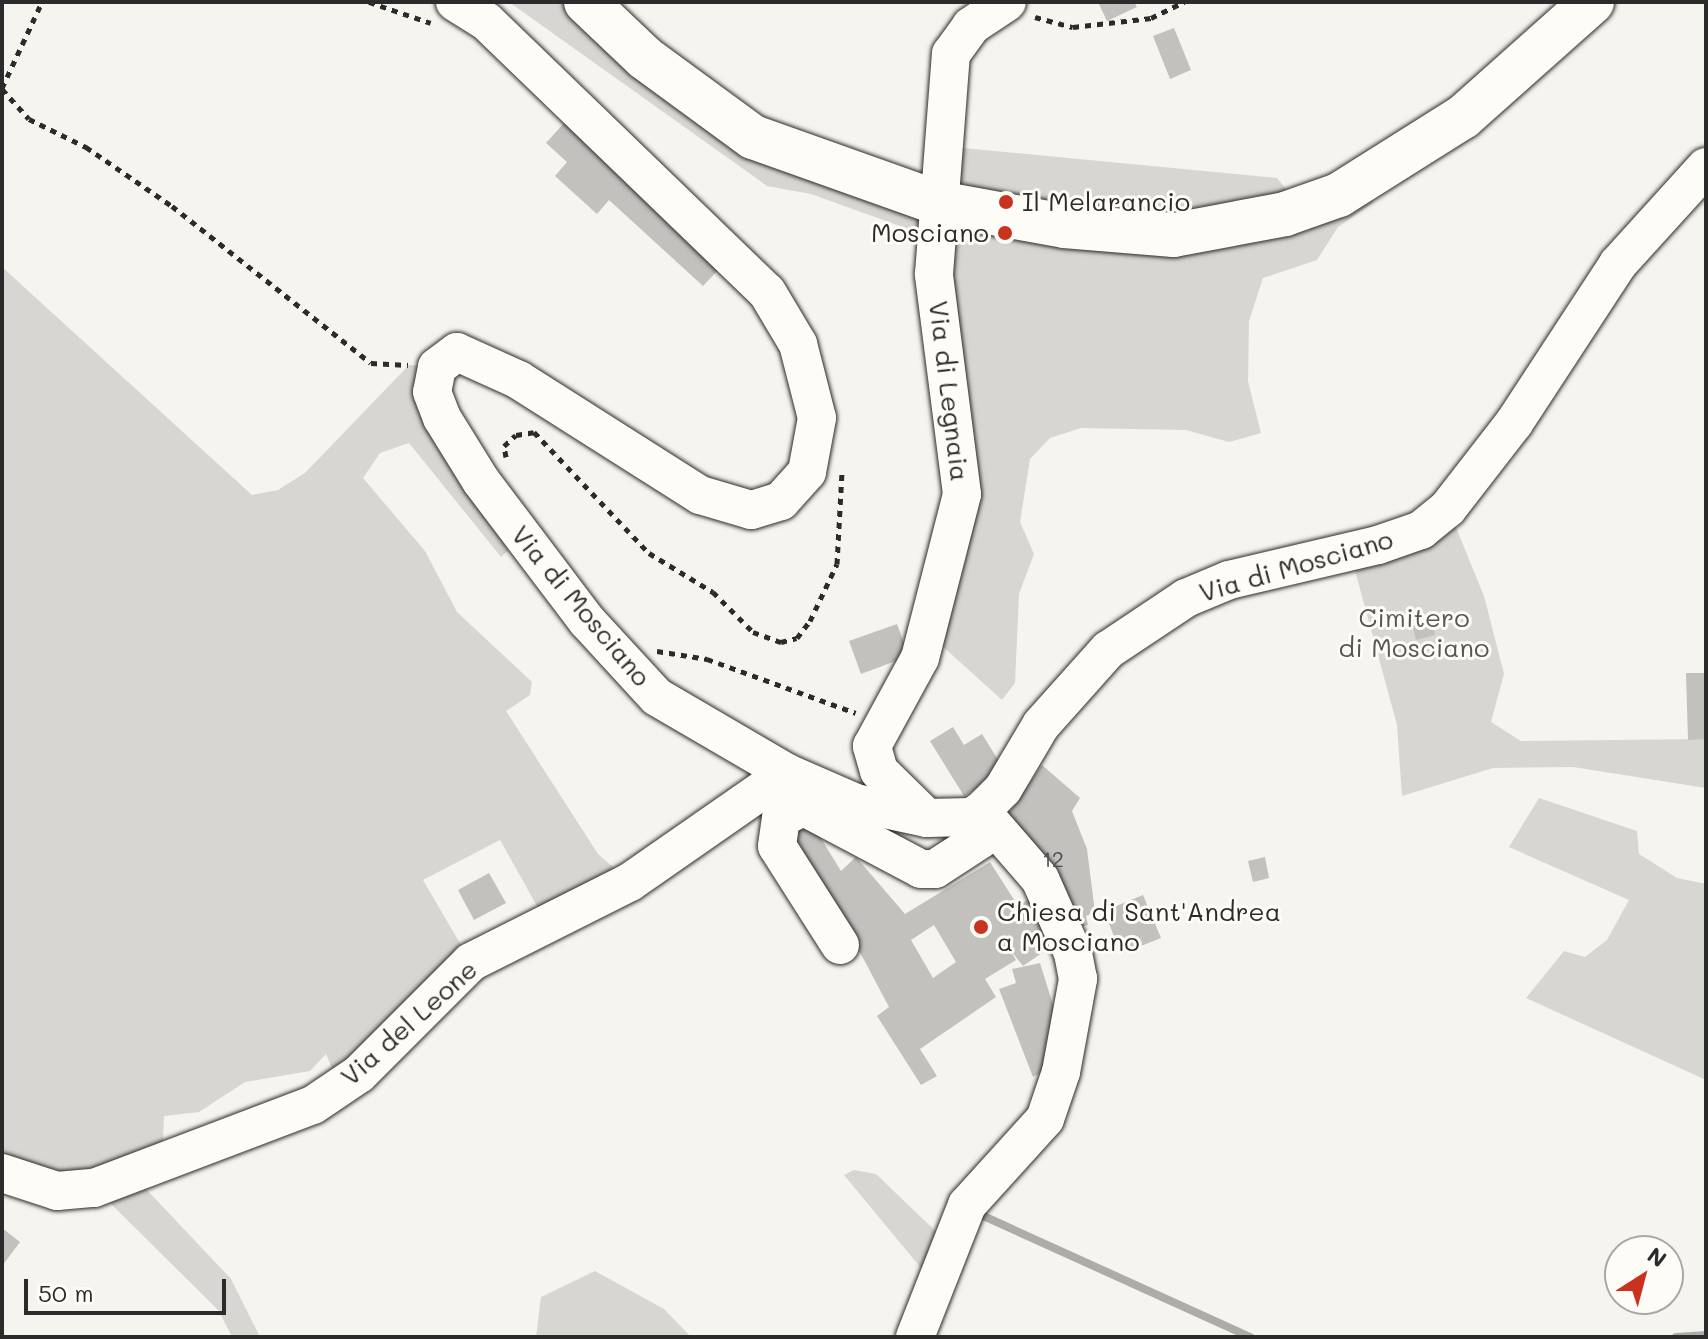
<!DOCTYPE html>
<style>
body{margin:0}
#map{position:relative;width:1708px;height:1339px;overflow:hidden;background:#f5f4ef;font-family:Mali,sans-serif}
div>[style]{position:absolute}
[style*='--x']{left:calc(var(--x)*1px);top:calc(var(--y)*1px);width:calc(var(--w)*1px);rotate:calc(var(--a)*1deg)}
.green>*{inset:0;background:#d7d6d2}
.stream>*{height:8px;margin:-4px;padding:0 4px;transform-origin:4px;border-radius:4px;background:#adaca9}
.building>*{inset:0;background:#c2c1be}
.path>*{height:5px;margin-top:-2.5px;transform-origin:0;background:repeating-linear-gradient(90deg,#2b2b2b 0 6px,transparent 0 12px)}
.roads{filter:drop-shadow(0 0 2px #2b2b2b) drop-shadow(0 0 2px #2b2b2b)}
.minor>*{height:38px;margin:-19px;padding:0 19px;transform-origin:19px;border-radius:19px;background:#fdfcf7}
.major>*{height:44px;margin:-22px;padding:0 22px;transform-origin:22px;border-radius:22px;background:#fdfcf7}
.dots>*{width:22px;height:22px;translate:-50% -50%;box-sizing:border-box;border:4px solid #fdfcf7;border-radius:50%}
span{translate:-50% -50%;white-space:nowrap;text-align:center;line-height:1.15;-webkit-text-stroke:6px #fdfcf7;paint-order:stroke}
.number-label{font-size:22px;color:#515050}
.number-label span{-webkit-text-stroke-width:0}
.poi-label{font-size:26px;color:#2b2b2b}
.left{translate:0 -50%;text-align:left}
.right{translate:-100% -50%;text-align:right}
.street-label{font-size:26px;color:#2b2b2b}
.park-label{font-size:26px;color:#565655}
.frame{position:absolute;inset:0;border:4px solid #2b2b2b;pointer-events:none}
.north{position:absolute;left:1604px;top:1235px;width:80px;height:80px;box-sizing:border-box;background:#fdfcf7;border:2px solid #a9a8a5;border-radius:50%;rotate:36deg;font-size:22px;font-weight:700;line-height:32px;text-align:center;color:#2b2b2b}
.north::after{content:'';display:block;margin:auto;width:28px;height:36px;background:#c8321e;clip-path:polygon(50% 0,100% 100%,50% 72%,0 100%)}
.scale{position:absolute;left:24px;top:1279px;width:202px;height:36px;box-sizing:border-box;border:4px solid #2b2b2b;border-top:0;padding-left:10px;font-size:24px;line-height:28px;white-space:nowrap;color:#2b2b2b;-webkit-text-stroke:6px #fdfcf7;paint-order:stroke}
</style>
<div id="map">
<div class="green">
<div style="clip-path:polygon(509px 2px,586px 2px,753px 137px,938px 203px,942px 146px,1277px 178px,1302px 209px,1363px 181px,1373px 203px,1338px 227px,1317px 260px,1263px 278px,1249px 321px,1248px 381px,1261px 433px,1229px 442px,1186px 430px,1081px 428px,1050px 438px,1030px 459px,1020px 522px,1034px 554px,1019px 594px,1015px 683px,1002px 700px,929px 634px,962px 494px,936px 239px,811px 194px,767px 186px)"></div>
<div style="clip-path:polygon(2px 267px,252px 495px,278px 490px,305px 473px,409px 365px,437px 367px,523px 537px,501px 557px,409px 443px,380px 453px,363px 478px,425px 551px,457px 612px,532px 682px,530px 695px,506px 711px,598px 854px,630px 882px,547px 924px,500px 840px,423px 880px,471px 962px,340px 1087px,326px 1054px,310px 1071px,245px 1082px,199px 1112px,164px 1116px,162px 1160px,131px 1173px,231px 1279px,260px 1337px,232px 1337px,219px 1311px,95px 1188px,2px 1173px)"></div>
<div style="clip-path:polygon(1448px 508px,1484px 596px,1504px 674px,1491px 722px,1521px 741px,1706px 739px,1706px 788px,1573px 767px,1493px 768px,1402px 796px,1397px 725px,1353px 563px)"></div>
<div style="clip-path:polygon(1539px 798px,1637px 831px,1639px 854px,1677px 878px,1706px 884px,1706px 1080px,1526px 998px,1564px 951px,1585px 957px,1607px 940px,1629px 900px,1509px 847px)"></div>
<div style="clip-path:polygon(854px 1170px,876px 1174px,951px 1246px,935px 1285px,844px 1175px)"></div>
<div style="clip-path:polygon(595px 1271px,664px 1309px,691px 1337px,536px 1337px,541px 1297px)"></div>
</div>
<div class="stream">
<div style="--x:979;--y:1214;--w:298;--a:24.4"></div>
<div style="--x:1676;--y:1337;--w:30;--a:-4"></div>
</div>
<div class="building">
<div style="clip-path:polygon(1098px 2px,1134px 2px,1137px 7px,1107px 21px)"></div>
<div style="clip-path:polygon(1174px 28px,1191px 70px,1170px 79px,1153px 36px)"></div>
<div style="clip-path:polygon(564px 123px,721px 267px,703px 286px,609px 200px,597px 214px,555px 176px,567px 162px,546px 143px)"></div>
<div style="clip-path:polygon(1430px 614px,1435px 635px,1416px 640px,1411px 619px)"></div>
<div style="clip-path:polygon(897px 624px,909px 656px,861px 674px,849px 641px)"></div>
<div style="clip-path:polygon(1686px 673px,1706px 673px,1706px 739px,1688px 740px)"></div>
<div style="clip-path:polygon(953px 727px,964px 745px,982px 734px,1005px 771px,964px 796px,930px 741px)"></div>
<div style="clip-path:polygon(1042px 765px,1080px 798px,1072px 811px,1087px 849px,1095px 912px,1086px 916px,1088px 925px,1071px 929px,1004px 820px)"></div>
<div style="clip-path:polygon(evenodd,811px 822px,841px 871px,856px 857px,905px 914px,990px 862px,1018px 906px,1037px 894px,1061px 940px,1023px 966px,1008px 947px,1016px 960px,985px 979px,996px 997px,920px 1049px,937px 1076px,921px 1085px,877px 1016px,889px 1007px,862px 956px,783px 838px,811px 822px,934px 925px,956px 962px,933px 978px,911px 940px,934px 925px)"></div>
<div style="clip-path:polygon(1265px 857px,1269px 878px,1253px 882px,1248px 861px)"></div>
<div style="clip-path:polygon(489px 873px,506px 903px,474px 920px,458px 890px)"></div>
<div style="clip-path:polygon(1143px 895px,1161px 938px,1121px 954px,1104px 911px)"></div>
<div style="clip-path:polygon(1040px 963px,1063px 1037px,1056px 1065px,1033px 1077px,999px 989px,1016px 983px,1012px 969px)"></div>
<div style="clip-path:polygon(2px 1228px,20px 1242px,2px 1266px)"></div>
</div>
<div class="path">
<div style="--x:369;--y:2;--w:65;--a:18.7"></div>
<div style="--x:1035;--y:17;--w:39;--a:15"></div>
<div style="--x:1073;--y:27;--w:79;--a:-6.6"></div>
<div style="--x:1151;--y:18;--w:37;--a:-26"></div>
<div style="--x:2;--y:88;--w:95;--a:-65.1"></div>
<div style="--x:2;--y:89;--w:40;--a:48"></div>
<div style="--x:29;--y:119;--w:64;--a:26.2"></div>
<div style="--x:86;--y:147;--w:104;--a:34.5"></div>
<div style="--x:172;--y:206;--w:253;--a:38.3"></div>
<div style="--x:371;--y:363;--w:37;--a:3"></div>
<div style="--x:506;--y:457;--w:11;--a:-100"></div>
<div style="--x:504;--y:446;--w:16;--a:-43"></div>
<div style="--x:516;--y:435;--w:18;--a:-9"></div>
<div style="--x:534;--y:432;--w:167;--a:46.5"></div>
<div style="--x:649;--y:553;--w:75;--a:31.4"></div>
<div style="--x:713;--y:592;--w:57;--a:45"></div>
<div style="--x:753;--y:632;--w:30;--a:20"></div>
<div style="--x:781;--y:642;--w:16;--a:-14"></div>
<div style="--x:797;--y:638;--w:21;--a:-53"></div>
<div style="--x:810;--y:621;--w:63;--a:-64.7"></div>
<div style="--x:837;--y:564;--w:92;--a:-86.9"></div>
<div style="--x:657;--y:651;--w:51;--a:9.1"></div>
<div style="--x:707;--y:659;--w:158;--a:19.9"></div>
</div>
<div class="roads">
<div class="minor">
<div style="--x:455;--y:2;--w:36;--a:32"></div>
<div style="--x:486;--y:21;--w:390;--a:44"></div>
<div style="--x:767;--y:292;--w:61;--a:59.2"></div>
<div style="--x:798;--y:344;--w:76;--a:75.6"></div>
<div style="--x:817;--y:418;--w:55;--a:100.5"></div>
<div style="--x:807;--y:472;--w:39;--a:132"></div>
<div style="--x:781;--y:501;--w:31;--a:163"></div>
<div style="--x:751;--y:510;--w:53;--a:-163.6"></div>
<div style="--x:700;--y:495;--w:214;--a:-147.6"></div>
<div style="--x:519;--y:380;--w:68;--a:-155.7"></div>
<div style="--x:457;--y:352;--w:25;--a:143"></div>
<div style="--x:437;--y:367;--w:25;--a:101"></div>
<div style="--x:432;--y:392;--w:28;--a:69"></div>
<div style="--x:442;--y:418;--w:74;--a:58.2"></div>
<div style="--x:481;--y:481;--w:176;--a:52.9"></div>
<div style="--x:587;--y:621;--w:103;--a:47.4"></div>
<div style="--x:657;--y:697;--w:151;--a:30.3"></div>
<div style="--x:787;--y:773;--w:75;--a:23.5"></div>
<div style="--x:856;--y:803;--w:73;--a:11.9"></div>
<div style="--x:927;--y:818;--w:44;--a:-1.3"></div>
<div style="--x:971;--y:817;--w:12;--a:-31"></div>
<div style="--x:981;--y:811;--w:31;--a:-45"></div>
<div style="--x:1003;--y:789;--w:74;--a:-59.3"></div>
<div style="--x:1041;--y:725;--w:101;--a:-48.2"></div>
<div style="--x:1108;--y:650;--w:94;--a:-33.7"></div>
<div style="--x:1186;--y:598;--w:47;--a:-22.7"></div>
<div style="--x:1229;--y:580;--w:153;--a:-13.2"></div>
<div style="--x:1378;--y:545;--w:46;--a:-19.2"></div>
<div style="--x:1421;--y:530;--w:35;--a:-39"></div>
<div style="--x:1448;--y:508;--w:108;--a:-52.2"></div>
<div style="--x:1514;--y:423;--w:190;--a:-56.8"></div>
<div style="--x:1618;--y:264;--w:131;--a:-47.8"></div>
<div style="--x:927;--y:818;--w:67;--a:-135.6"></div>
<div style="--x:879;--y:771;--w:26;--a:-106"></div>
<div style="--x:872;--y:746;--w:100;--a:-61.4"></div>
<div style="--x:920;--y:658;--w:169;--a:-75.6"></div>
<div style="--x:962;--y:494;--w:222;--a:-97.3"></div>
<div style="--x:934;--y:274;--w:221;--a:-85.6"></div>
<div style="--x:951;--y:54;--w:34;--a:-54"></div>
<div style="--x:971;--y:26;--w:43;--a:-33.7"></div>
<div style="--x:840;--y:945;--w:117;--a:-122.5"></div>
<div style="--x:777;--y:846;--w:28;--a:-82"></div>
<div style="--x:781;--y:818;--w:25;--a:-26"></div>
<div style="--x:804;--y:807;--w:132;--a:27.9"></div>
<div style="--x:921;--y:869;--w:14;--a:0"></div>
<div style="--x:935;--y:869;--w:55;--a:-33.1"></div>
<div style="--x:981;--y:839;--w:24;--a:-114"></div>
<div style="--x:2;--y:1173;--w:58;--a:18.1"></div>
<div style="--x:57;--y:1191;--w:37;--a:-5"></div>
<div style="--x:94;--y:1188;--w:234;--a:-20.8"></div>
<div style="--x:313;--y:1105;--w:55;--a:-34"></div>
<div style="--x:359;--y:1074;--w:158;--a:-45"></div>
<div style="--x:471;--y:962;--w:178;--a:-26.7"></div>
<div style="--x:630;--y:882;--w:191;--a:-34.8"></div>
<div style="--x:915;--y:1337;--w:142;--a:-68.5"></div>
<div style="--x:967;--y:1205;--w:116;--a:-47.8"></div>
<div style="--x:1045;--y:1119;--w:50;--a:-71.2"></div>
<div style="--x:1061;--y:1072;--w:95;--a:-79.6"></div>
<div style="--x:1078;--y:979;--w:26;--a:-101"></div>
<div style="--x:1073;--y:953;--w:81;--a:-114"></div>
<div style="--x:1040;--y:879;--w:90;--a:-130.9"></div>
</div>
<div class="major">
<div style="--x:586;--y:2;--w:81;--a:43.5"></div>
<div style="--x:645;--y:58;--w:134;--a:36.2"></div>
<div style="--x:753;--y:137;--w:196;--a:19.6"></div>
<div style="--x:938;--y:203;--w:128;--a:10.3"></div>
<div style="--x:1064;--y:226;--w:110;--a:4.7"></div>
<div style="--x:1174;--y:235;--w:113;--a:-10.7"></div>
<div style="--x:1285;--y:214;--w:57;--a:-19.4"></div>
<div style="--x:1339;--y:195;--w:146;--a:-32.2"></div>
<div style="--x:1463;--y:117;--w:173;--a:-41.7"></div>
</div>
</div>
<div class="dots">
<div style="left:1006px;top:202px;background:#c8321e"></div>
<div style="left:1005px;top:233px;background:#c8321e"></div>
<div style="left:981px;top:927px;background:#c8321e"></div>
</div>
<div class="number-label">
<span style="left:1053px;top:859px">12</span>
</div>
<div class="poi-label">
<span class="left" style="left:1022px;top:202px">Il Melarancio</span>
<span class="right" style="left:989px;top:233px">Mosciano</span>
<span class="left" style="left:997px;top:927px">Chiesa di Sant'Andrea<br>a Mosciano</span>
</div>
<div class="street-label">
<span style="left:949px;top:391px;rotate:83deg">Via di Legnaia</span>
<span style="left:1296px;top:566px;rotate:-16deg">Via di Mosciano</span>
<span style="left:581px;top:606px;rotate:50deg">Via di Mosciano</span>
<span style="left:409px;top:1023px;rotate:-42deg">Via del Leone</span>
</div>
<div class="park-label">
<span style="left:1414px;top:633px">Cimitero<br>di Mosciano</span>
</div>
<div class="frame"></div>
<div class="north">N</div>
<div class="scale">50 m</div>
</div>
